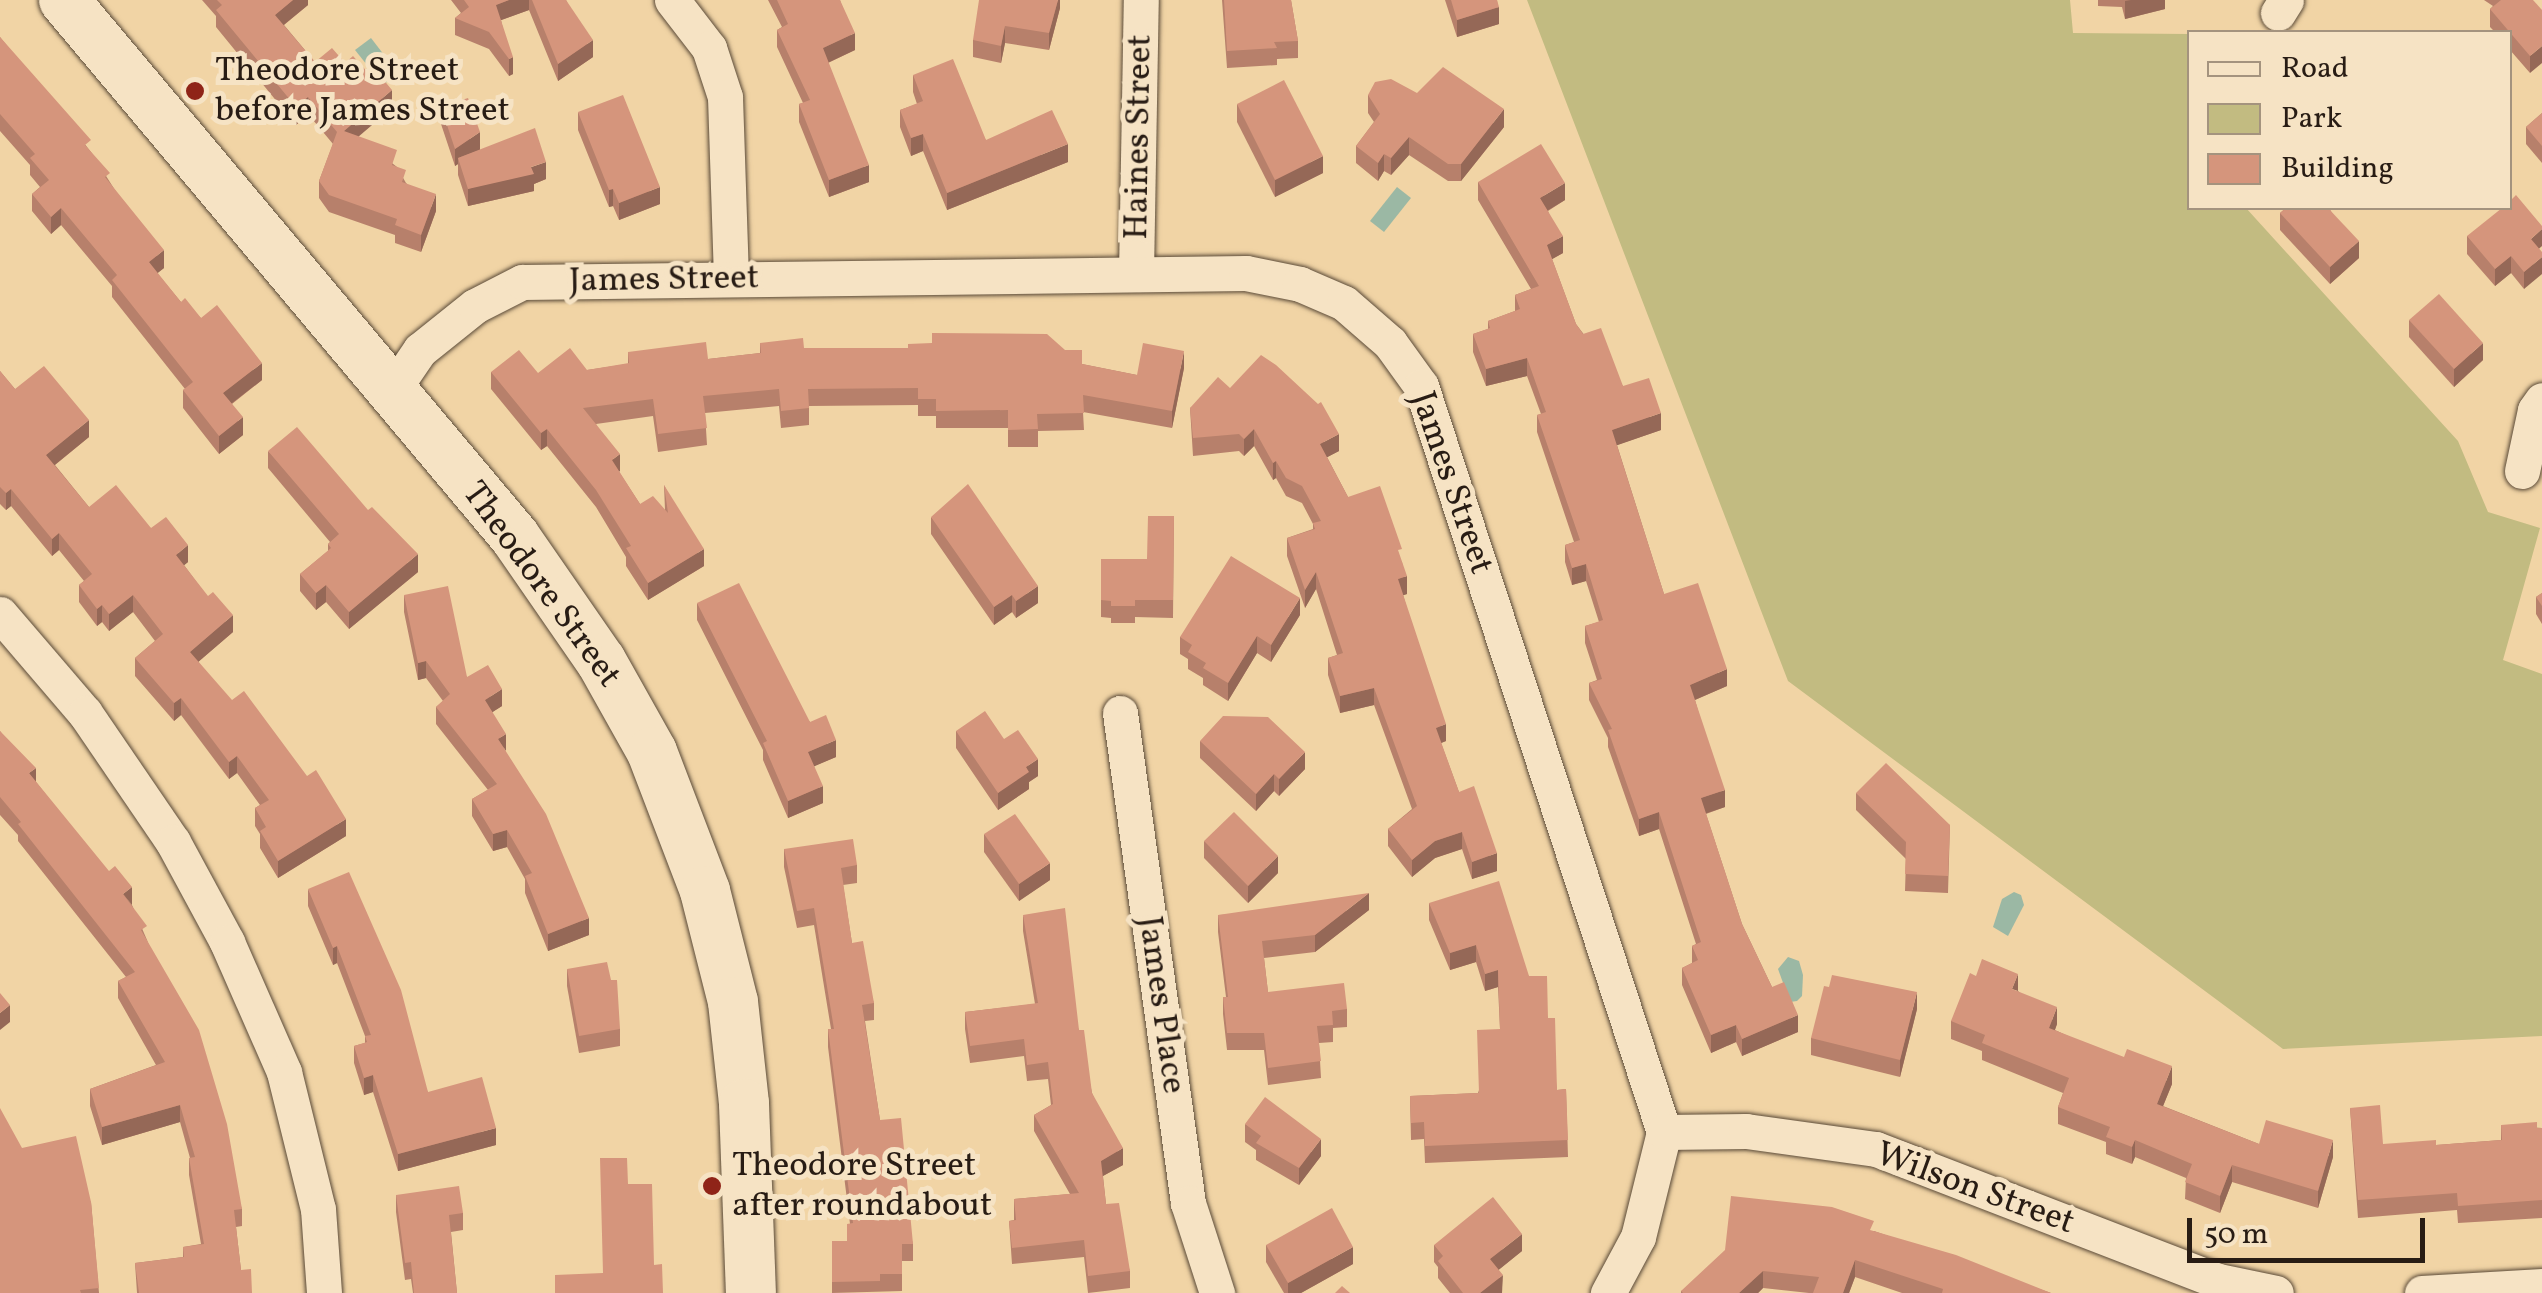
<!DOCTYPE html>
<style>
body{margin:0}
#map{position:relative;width:2542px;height:1293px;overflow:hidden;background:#f1d4a5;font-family:Vollkorn,serif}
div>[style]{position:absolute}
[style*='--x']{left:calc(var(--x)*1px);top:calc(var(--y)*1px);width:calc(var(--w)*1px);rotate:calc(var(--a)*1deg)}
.green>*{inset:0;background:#c2bb81}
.water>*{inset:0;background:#9bb8a4}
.roads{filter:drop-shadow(0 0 2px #5a4a38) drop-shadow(0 0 2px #5a4a38)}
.street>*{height:35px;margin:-17.5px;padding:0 17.5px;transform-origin:17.5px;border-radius:17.5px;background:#f6e3c4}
.secondary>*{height:50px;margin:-25px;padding:0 25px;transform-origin:25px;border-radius:25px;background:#f6e3c4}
.wall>*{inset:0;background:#b7806b}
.shaded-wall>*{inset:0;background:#956857}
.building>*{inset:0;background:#d5957c}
.dots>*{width:28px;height:28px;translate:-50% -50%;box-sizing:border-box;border:5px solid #f6e3c4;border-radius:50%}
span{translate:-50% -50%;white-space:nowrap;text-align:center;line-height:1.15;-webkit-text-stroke:10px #f6e3c4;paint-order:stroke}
.poi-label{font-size:35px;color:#281c14}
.left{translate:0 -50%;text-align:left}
.street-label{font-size:35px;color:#281c14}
.legend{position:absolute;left:2187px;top:30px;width:325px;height:180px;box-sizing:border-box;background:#f6e3c4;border:2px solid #a4937e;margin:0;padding:12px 18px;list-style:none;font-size:30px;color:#281c14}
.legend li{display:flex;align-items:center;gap:20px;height:50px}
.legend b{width:50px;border:2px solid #a4937e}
.scale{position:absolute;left:2187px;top:1218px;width:238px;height:45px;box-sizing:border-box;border:5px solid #281c14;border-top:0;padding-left:12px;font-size:30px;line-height:35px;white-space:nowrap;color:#281c14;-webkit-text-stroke:8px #f6e3c4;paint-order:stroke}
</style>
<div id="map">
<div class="green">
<div style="clip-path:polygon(1527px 0,2070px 0,2073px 33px,2189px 34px,2190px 208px,2246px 208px,2458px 441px,2488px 512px,2540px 528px,2503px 660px,2542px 674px,2542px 1036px,2283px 1049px,1788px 681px)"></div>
</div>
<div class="water">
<div style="clip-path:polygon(371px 38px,398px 73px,383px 85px,355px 50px)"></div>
<div style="clip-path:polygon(1397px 187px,1411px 198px,1384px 232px,1370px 221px)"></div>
<div style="clip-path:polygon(2014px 892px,2021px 895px,2024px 905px,2008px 936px,1993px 927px,2002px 899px)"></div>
<div style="clip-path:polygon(1788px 957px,1799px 961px,1803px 975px,1802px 996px,1797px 1001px,1790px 1002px,1778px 969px)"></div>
</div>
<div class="roads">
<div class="street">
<div style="--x:672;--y:0;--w:61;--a:52.4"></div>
<div style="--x:709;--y:48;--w:52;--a:71.9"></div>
<div style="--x:725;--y:97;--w:182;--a:88.1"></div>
<div style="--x:2278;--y:13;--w:15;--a:-58"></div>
<div style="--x:1136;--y:274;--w:274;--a:-89"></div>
<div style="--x:392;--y:391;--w:50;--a:-55.7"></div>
<div style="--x:420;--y:350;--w:70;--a:-38.7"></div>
<div style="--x:475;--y:306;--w:53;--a:-27.1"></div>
<div style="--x:522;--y:282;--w:724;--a:-0.71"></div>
<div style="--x:1246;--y:273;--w:55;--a:11.5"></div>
<div style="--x:1300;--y:284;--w:48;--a:23.4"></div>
<div style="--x:1344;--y:303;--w:61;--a:41"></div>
<div style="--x:1390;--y:343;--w:53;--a:54.2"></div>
<div style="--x:1421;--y:386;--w:785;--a:71.96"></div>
<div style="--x:1664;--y:1132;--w:108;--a:103.9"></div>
<div style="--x:1638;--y:1237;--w:64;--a:118.2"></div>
<div style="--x:2522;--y:471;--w:62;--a:-78"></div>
<div style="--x:2535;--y:410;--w:12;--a:-55"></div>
<div style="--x:0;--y:614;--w:130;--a:49.4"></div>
<div style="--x:85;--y:713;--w:156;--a:55.7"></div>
<div style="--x:173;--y:842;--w:114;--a:61.6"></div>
<div style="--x:227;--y:942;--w:142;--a:66.3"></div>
<div style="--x:284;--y:1072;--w:141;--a:76.1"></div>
<div style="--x:318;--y:1209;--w:84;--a:85.9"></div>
<div style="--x:1120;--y:713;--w:495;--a:82.1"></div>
<div style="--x:1188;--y:1203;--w:95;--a:72.1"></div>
<div style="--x:1664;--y:1132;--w:82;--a:-0.7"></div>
<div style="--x:1746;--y:1131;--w:131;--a:7.9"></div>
<div style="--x:1876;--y:1149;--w:367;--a:21.1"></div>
<div style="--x:2218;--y:1281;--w:59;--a:11.7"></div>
<div style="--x:2422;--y:1293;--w:120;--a:-3.3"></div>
</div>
<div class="secondary">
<div style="--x:64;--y:0;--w:701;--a:49.97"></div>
<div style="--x:515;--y:537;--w:151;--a:55.3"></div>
<div style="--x:601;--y:661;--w:104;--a:60.7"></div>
<div style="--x:652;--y:752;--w:149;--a:69.1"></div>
<div style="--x:705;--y:891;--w:114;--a:75.8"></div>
<div style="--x:733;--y:1002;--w:103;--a:83.8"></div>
<div style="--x:744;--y:1104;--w:189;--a:87.9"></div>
</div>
</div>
<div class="wall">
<div style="clip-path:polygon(202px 0,308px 0,308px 5px,284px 25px,315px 62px,345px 63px,392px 108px,358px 136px,397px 167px,406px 183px,436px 211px,421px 252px,395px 243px,395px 235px,329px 212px,319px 198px,319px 181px,333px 144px,308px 114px,296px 125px,216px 27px,216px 16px)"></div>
<div style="clip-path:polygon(451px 0,566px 0,593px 57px,558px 81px,529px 10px,501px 20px,513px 74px,509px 76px,489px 49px,455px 35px,455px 18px,461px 13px)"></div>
<div style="clip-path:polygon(768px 0,840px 0,855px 50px,828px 63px,869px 182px,829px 197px,799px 122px,799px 104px,803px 103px,777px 47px,777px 30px,782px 27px)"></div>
<div style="clip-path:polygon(1060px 0,1060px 8px,1049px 50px,1005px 43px,1001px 63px,973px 57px,973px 40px)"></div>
<div style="clip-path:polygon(1222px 0,1291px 0,1298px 41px,1298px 58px,1277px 59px,1277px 65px,1227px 68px)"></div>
<div style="clip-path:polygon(1445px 0,1497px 0,1499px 24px,1457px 37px)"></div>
<div style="clip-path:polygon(2098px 0,2165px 0,2165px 9px,2125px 19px,2122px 7px,2098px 6px)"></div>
<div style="clip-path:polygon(2484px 0,2533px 0,2530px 73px,2510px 50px,2510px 32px,2495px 32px,2490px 27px,2490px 9px,2493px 6px)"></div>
<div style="clip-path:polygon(0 37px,91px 152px,164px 268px,157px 273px,181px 302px,201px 318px,262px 380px,232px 404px,243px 435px,219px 454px,183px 408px,183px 390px,185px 389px,112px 297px,112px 286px,61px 225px,51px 234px,32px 211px,32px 194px,40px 187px,30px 175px,30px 165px,0 131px)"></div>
<div style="clip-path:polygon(913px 75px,986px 140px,1068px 162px,947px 210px,923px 151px,911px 156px,900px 127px,900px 110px,917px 104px,913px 92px)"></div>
<div style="clip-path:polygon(1417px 93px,1504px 127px,1461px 181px,1448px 181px,1409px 155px,1391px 175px,1384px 171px,1378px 181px,1356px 163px,1356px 146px,1374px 122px,1368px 113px,1368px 95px)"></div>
<div style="clip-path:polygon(1237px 104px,1323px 173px,1275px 197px,1237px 122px)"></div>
<div style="clip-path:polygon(441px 107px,480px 150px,546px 179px,534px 184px,534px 191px,468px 206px,458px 175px,458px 164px,455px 166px,441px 124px)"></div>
<div style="clip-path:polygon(578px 112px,660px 204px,619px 220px,613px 206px,609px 207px,578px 130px)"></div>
<div style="clip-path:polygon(2542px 113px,2542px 163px,2526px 144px,2526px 127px)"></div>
<div style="clip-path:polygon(1478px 182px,1565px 200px,1548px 211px,1563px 253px,1552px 259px,1576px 324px,1623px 386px,1661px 430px,1617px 445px,1664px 594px,1727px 686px,1695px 700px,1725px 807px,1706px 814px,1742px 924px,1772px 987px,1798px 1032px,1742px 1056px,1736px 1042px,1711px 1053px,1682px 985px,1682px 968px,1692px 963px,1692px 946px,1696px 944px,1659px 829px,1639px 836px,1608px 747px,1608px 738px,1589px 700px,1589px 683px,1597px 680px,1585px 643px,1585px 626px,1599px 622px,1586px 581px,1572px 585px,1565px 562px,1565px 545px,1574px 542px,1537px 432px,1537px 415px,1541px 414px,1527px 376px,1486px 386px,1473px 352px,1473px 334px,1488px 329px,1488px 321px,1515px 311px,1515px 295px,1531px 289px,1478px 200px)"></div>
<div style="clip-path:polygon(2286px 208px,2329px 208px,2359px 258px,2330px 284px,2280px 230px,2280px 213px)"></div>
<div style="clip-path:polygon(2467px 236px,2539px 249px,2524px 289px,2511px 273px,2495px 286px,2467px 254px)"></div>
<div style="clip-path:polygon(2409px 320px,2483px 360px,2454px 387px,2409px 337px)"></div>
<div style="clip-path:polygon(760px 343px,804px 348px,1082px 364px,1137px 375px,1184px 368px,1172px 428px,1083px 412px,1084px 430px,1038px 431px,1038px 447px,1008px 447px,1008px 428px,936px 428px,936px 416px,918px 416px,918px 405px,809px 406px,809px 425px,781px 428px,779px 406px,705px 413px,707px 445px,658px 452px,653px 416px,596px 424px,619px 472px,640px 504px,665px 510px,664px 485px,704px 566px,648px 600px,626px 566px,626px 557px,596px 507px,547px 446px,541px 450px,491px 389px,491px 372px,538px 373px,587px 370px,628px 364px,628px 352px,708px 359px,760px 353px)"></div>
<div style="clip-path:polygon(0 371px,15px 389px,89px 437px,55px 465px,89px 507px,151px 528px,188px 562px,184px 565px,233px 632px,198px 662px,346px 836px,278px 878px,260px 848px,260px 834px,255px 826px,255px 808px,260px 805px,237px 773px,229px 779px,181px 715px,174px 721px,135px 676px,135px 658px,155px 641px,133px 612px,109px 631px,102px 622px,97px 626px,79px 602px,79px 585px,84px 581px,59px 550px,52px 556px,11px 506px,6px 510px,0 504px)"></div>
<div style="clip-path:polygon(1230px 388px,1339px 451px,1327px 457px,1348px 497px,1402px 562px,1407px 594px,1403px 595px,1446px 741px,1441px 743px,1459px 792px,1497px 871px,1472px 879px,1462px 849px,1435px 858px,1412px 877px,1388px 846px,1388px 829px,1412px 809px,1374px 705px,1340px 713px,1328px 675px,1328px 658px,1337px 655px,1316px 589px,1305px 608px,1287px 556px,1287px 538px,1313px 529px,1313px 524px,1302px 503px,1286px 496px,1276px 478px,1273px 480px,1254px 446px,1244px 456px,1239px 451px,1193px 456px,1190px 408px)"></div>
<div style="clip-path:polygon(268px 451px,418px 572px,349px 629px,326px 602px,316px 610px,300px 591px,300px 574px,328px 551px,328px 544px,330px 542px,268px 468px)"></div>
<div style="clip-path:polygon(1174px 516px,1173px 618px,1135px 617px,1135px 623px,1111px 623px,1111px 618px,1101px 617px,1101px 559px,1147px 559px)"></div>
<div style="clip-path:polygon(931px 517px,1038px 603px,1016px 618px,1012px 612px,994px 625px,931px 534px)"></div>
<div style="clip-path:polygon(2542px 593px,2542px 624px,2536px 614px,2536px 597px)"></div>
<div style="clip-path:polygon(404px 595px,467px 677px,502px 706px,492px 712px,505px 751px,589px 935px,548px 951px,525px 893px,525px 879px,507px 847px,493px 851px,472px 816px,472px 799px,488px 790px,436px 724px,436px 707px,443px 701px,426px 678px,418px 680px,404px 612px)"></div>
<div style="clip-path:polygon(697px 603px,810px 722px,836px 757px,814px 766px,823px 803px,788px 818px,763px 760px,763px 750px,697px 620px)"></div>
<div style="clip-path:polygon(1300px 615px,1271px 662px,1257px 653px,1228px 701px,1203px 685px,1203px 678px,1188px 669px,1188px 659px,1180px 654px,1180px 637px)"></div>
<div style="clip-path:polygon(0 731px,36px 782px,132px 905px,147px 940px,242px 1209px,242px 1226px,236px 1227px,241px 1270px,252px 1293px,137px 1293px,135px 1263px,183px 1257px,183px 1247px,201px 1244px,189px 1175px,189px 1158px,190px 1158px,180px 1122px,102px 1145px,90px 1106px,90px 1089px,156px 1065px,118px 998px,118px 981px,126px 977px,18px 841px,18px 835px,0 815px)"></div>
<div style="clip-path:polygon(956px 731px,1004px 739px,1038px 776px,1029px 782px,1029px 789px,998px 810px,956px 748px)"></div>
<div style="clip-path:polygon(1200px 741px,1305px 769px,1279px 796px,1274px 791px,1256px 811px,1200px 758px)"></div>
<div style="clip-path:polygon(1856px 793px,1950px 825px,1948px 893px,1905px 891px,1906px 859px,1856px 810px)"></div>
<div style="clip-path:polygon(984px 834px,1050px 880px,1019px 901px,984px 852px)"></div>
<div style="clip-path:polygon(1204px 841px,1278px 873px,1248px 903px,1204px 858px)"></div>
<div style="clip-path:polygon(784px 849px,857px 865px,857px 883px,843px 885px,852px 943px,874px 1003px,874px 1020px,865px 1021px,880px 1120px,913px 1244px,913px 1261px,902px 1261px,902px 1291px,832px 1293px,832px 1241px,847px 1241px,850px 1224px,828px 1047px,828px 1029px,831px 1029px,814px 925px,797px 928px,784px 867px)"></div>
<div style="clip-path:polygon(308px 889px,428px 1092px,496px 1145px,398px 1171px,373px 1092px,364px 1095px,354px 1063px,354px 1046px,365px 1043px,365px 1036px,337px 963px,333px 965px,308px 906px)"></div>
<div style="clip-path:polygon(1429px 903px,1529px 976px,1548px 1018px,1557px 1090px,1566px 1089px,1568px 1157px,1425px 1163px,1424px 1139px,1411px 1140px,1410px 1096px,1478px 1093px,1500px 1029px,1498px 987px,1485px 991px,1476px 962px,1450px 970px,1429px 920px)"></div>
<div style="clip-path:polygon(1369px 910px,1315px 952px,1264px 958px,1268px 992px,1347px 1009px,1347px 1027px,1333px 1028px,1333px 1042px,1319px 1043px,1321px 1078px,1268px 1085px,1264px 1050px,1227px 1050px,1223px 1014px,1223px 997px,1226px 997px,1218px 932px,1218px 915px)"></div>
<div style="clip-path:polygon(1023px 915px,1079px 1030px,1092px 1093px,1123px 1165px,1103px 1176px,1106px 1204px,1130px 1271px,1130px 1288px,1088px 1293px,1084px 1257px,1012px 1264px,1009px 1221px,1014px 1220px,1014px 1199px,1070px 1194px,1034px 1131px,1034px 1115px,1051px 1105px,1048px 1079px,1027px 1081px,1024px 1056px,970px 1063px,965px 1029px,965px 1012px,1035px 1004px,1023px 931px)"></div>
<div style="clip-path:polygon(567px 969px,620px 1029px,620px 1046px,579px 1053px,567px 986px)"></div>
<div style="clip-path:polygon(2018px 991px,2057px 1024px,2055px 1030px,2172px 1084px,2163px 1106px,2259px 1144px,2333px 1157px,2318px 1208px,2232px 1182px,2220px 1213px,2185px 1199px,2186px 1178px,2135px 1157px,2132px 1164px,2106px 1154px,2106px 1142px,2058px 1124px,2058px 1107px,2063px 1093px,1982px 1060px,1982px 1051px,1951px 1039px,1951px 1021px)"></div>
<div style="clip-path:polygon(1917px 1009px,1900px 1077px,1811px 1055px,1811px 1038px)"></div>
<div style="clip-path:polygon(2350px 1108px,2383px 1144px,2436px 1145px,2501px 1140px,2501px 1125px,2542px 1128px,2542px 1218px,2458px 1223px,2457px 1210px,2358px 1218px)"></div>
<div style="clip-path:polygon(1245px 1124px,1321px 1156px,1299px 1185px,1256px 1160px,1256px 1150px,1245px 1142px)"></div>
<div style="clip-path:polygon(22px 1148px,91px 1202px,99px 1293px,0 1293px)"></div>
<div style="clip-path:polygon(396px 1195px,463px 1213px,463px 1230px,451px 1232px,457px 1293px,413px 1293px,411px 1279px,405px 1280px,396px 1212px)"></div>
<div style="clip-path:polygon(1874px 1231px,2051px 1293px,1902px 1293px,1855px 1277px,1849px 1293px,1809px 1293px,1763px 1288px,1758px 1293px,1681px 1293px,1681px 1291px)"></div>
<div style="clip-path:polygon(1266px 1245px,1353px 1264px,1301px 1293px,1284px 1293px,1266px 1262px)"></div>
<div style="clip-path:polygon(1434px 1245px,1522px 1251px,1498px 1270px,1502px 1293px,1450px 1293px,1438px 1278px,1438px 1267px,1434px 1262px)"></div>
</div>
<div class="shaded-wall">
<div style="clip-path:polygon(293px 0,308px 0,308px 5px,275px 32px,275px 15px)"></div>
<div style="clip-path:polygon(509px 0,529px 0,529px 10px,496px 22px,496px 5px)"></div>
<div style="clip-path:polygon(1058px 0,1060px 0,1060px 8px,1049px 50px,1049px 33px)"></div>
<div style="clip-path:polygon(2131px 0,2165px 0,2165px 9px,2125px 19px,2125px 1px)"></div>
<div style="clip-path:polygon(1499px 7px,1499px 24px,1457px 37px,1457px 20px)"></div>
<div style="clip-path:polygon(1005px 26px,1005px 43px,1001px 63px,1001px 46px)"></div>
<div style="clip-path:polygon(855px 33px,855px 50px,823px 65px,823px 48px)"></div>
<div style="clip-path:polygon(593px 40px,593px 57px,558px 81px,558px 64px)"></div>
<div style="clip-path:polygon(2542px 46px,2542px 63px,2530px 73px,2530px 56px)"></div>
<div style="clip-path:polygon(513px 57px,513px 74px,509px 76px,509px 59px)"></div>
<div style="clip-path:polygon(392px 90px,392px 108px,344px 149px,344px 131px)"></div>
<div style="clip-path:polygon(308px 97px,308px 114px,296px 125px,296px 107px)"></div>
<div style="clip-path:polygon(1504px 109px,1504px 127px,1461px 181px,1461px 164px)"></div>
<div style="clip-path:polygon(480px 132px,480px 150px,458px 158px,458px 164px,455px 166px,455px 149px)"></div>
<div style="clip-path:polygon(923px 134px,923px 151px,911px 156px,911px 138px)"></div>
<div style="clip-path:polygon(1409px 137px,1409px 155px,1391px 175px,1391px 158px)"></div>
<div style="clip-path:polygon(1068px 144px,1068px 162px,947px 210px,947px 193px)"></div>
<div style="clip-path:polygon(1384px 154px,1384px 171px,1378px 181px,1378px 163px)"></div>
<div style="clip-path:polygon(1323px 156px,1323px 173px,1275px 197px,1275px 180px)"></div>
<div style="clip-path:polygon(546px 162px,546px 179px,534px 184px,534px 191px,468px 206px,468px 189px)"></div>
<div style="clip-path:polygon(869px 165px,869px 182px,829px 197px,829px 180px)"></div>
<div style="clip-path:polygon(1565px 183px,1565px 200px,1540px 215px,1540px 198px)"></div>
<div style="clip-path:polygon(660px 187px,660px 204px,619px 220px,619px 203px)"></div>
<div style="clip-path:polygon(613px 189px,613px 206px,609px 207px,609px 190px)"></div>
<div style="clip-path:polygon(436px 194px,436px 211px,421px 252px,421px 235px)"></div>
<div style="clip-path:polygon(61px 208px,61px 225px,51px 234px,51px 217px)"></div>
<div style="clip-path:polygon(2542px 229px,2542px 246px,2531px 256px,2531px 239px)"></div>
<div style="clip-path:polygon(1563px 236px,1563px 253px,1547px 262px,1547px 245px)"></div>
<div style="clip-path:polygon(2359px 241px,2359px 258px,2330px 284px,2330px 267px)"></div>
<div style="clip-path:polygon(164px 250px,164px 268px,149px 280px,149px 262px)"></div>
<div style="clip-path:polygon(2511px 256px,2511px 273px,2495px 286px,2495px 269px)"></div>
<div style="clip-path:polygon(2542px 257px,2542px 274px,2524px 289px,2524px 272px)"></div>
<div style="clip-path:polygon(2483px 343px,2483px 360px,2454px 387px,2454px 369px)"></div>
<div style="clip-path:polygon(1184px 351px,1184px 368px,1172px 428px,1172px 411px)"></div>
<div style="clip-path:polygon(1527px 358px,1527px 376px,1486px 386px,1486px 369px)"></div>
<div style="clip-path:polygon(262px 363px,262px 380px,223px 410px,223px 393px)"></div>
<div style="clip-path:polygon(1661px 413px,1661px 430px,1612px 447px,1612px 430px)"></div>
<div style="clip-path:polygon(243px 417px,243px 435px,219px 454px,219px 436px)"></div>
<div style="clip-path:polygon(89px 420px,89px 437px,46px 472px,46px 455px)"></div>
<div style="clip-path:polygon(547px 429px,547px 446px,541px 450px,541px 433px)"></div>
<div style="clip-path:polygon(1254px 429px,1254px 446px,1244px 456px,1244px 439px)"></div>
<div style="clip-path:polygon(1339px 434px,1339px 451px,1320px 461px,1320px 444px)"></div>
<div style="clip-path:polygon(620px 454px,620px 471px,612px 477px,612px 460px)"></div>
<div style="clip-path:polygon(1276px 461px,1276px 478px,1273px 480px,1273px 463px)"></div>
<div style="clip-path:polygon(11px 489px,11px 506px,6px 510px,6px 493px)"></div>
<div style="clip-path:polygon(59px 533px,59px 550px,52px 556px,52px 539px)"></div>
<div style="clip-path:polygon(188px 545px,188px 562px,176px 572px,176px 555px)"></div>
<div style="clip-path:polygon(704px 549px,704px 566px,648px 600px,648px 583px)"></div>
<div style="clip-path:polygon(418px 554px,418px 572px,349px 629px,349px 612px)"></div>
<div style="clip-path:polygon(1586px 564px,1586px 581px,1572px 585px,1572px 568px)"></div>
<div style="clip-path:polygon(1316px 572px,1316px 589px,1305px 608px,1305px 590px)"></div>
<div style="clip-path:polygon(1407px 576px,1407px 594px,1398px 597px,1398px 579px)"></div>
<div style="clip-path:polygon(326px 585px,326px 602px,316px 610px,316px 593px)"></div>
<div style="clip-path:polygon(1038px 586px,1038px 603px,1016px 618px,1016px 601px)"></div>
<div style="clip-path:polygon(133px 595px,133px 612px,109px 631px,109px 614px)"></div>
<div style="clip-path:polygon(1012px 595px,1012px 612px,994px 625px,994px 607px)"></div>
<div style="clip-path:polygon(1300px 598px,1300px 615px,1271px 662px,1271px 645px)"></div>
<div style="clip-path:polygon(102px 605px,102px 622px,97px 626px,97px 609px)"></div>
<div style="clip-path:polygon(233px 615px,233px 632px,190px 669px,190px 652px)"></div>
<div style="clip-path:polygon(1257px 636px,1257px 653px,1228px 701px,1228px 683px)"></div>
<div style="clip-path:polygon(426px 661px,426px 678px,418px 680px,418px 663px)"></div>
<div style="clip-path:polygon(1727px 669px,1727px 686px,1690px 702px,1690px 685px)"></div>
<div style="clip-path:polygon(1374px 688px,1374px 705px,1340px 713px,1340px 696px)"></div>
<div style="clip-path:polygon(502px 689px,502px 706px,485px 717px,485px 700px)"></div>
<div style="clip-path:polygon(181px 698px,181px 715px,174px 721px,174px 703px)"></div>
<div style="clip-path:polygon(1446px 724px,1446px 741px,1436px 745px,1436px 728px)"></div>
<div style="clip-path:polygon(506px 734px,506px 751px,498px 739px)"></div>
<div style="clip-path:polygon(836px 740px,836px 757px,808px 769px,808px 752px)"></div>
<div style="clip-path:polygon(1305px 752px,1305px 769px,1279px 796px,1279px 779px)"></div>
<div style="clip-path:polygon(237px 756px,237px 773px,229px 779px,229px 762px)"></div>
<div style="clip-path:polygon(1038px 759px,1038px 776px,1029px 782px,1029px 789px,998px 810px,998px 793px,1026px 767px)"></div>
<div style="clip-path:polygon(36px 768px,36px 785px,29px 773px)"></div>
<div style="clip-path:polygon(1274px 774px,1274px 791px,1256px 811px,1256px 794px)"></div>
<div style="clip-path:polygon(823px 786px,823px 803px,788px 818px,788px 801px)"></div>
<div style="clip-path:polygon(1725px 790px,1725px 807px,1701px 815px,1701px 798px)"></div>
<div style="clip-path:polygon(1659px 812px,1659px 829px,1639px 836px,1639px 819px)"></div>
<div style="clip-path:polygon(346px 819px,346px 836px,278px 878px,278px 861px)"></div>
<div style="clip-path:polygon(507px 830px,507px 847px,493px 851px,493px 834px)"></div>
<div style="clip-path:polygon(1462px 832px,1462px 849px,1435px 858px,1412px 877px,1412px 860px,1435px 841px)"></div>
<div style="clip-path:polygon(1497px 853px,1497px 871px,1472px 879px,1472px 862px)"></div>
<div style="clip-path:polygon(1278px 856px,1278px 873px,1248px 903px,1248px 886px)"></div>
<div style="clip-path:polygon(1050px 863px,1050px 880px,1019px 901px,1019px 884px)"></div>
<div style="clip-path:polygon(132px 887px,132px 905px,123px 894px)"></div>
<div style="clip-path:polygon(1369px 893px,1369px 910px,1315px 952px,1315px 935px)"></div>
<div style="clip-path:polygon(589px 918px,589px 935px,548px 951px,548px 934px)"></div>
<div style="clip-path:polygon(1476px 945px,1476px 962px,1450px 970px,1450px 953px)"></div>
<div style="clip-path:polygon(337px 946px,337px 963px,333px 965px,333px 948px)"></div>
<div style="clip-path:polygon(1498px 970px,1498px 987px,1485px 991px,1485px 974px)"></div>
<div style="clip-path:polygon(2018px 974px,2018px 991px,2012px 989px)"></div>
<div style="clip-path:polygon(1917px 992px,1917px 1009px,1900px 1077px,1900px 1060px)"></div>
<div style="clip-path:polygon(10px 1005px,10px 1022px,0 1030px,0 1013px)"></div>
<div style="clip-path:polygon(2057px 1007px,2057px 1024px,2049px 1045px,2049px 1028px)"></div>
<div style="clip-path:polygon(1798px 1015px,1798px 1032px,1742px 1056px,1742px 1039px)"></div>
<div style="clip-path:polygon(1736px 1025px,1736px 1042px,1711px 1053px,1711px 1035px)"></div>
<div style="clip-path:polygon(2172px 1066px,2172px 1084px,2157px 1121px,2157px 1104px)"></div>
<div style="clip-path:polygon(373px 1075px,373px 1092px,364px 1095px,364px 1078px)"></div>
<div style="clip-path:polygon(180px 1105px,180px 1122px,102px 1145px,102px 1127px)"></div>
<div style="clip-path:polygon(496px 1128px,496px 1145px,398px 1171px,398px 1154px)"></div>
<div style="clip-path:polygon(1321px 1139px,1321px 1156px,1299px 1185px,1299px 1168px)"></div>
<div style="clip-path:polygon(2135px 1140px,2135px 1157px,2132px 1164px,2132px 1147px)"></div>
<div style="clip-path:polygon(2333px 1140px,2333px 1157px,2318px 1208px,2318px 1191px)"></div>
<div style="clip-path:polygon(1123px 1148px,1123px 1165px,1101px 1177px,1101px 1161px)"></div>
<div style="clip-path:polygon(2232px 1165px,2232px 1182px,2220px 1213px,2220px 1196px)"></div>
<div style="clip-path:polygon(1522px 1234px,1522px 1251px,1490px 1277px,1490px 1259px)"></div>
<div style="clip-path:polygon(1353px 1247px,1353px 1264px,1301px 1293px,1288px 1293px,1288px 1283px)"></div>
<div style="clip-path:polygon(1855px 1260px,1855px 1277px,1849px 1293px,1843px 1293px)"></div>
<div style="clip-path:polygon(1763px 1271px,1763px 1288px,1758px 1293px,1739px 1293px)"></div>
<div style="clip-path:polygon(1503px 1275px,1502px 1293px,1480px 1293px)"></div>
</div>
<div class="building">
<div style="clip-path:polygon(217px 0,293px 0,275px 15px,315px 62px,332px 48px,345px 63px,353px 56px,372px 77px,377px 72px,392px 90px,344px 131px,397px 150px,392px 165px,406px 170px,402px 182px,436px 194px,421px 235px,395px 225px,397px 219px,329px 195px,319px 181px,337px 132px,308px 97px,296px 107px,216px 10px,222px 5px)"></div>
<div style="clip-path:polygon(464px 0,509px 0,496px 5px,513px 57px,509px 59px,489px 32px,455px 18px,469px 7px)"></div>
<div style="clip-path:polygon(532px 0,566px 0,593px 40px,558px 64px)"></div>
<div style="clip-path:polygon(777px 0,840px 0,855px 33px,823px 48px,869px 165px,829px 180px,799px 104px,810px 100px,777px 30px,788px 24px)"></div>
<div style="clip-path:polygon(979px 0,1058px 0,1049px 33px,1005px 26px,1001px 46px,973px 40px)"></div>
<div style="clip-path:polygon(1224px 0,1291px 0,1298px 41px,1274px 42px,1277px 48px,1227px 51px)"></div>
<div style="clip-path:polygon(1451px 0,1497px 0,1499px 7px,1457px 20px)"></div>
<div style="clip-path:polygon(2501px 0,2533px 0,2542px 10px,2542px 46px,2530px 56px,2490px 9px)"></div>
<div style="clip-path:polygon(0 37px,91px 140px,85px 145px,110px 173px,105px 177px,164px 250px,149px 262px,181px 302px,185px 298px,201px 318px,217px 305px,262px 363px,223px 393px,243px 417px,219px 436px,183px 390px,193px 382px,112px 280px,117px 275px,61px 208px,51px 217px,32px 194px,49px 180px,30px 158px,35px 154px,0 114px)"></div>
<div style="clip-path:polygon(953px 59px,986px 140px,1052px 110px,1068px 144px,947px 193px,923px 134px,911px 138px,900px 110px,923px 101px,913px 75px)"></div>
<div style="clip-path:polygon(1443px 67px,1504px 109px,1461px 164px,1448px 164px,1409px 137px,1391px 158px,1384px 154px,1378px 163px,1356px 146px,1380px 114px,1368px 95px,1375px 82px,1391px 79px,1417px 93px)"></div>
<div style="clip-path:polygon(1284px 80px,1323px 156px,1275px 180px,1237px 104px)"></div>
<div style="clip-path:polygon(623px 95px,660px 187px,619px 203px,613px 189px,609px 190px,578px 112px)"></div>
<div style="clip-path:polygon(468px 98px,480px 132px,455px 149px,441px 107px)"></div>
<div style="clip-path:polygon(2542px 113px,2542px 146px,2526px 127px)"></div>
<div style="clip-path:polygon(535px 128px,546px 162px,531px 167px,534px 174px,468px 189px,458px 158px)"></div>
<div style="clip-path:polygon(1541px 144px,1565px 183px,1540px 198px,1563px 236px,1547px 245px,1576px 324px,1583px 334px,1601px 328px,1623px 386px,1649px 378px,1661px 413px,1612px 430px,1664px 594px,1698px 583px,1727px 669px,1690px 685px,1725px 790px,1701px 798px,1742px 924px,1772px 987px,1784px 982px,1798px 1015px,1742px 1039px,1736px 1025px,1711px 1035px,1682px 968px,1698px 960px,1692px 946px,1701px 942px,1659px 812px,1639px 819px,1608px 730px,1612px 729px,1589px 683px,1602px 679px,1585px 626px,1603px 620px,1586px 564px,1572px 568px,1565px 545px,1580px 540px,1537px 415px,1546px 412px,1527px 358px,1486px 369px,1473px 334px,1490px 328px,1488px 321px,1520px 309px,1515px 295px,1539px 286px,1478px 182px)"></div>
<div style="clip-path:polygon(2516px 195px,2542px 226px,2542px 229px,2531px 239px,2542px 252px,2542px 257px,2524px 272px,2511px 256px,2495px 269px,2467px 236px,2502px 208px,2510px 208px,2510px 201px)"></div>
<div style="clip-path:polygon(2286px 208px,2328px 208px,2359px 241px,2330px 267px,2280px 213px)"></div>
<div style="clip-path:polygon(2439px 294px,2483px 343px,2454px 369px,2409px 320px)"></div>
<div style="clip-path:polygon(932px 333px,1047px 334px,1065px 350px,1082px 350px,1082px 364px,1137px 375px,1143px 343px,1184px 351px,1172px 411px,1083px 395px,1084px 413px,1037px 414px,1038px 429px,1008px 430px,1008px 410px,936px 411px,936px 399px,918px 399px,918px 388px,808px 389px,809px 408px,781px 411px,779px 389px,703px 396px,707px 428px,658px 434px,653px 399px,583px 408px,620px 454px,612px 460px,640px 504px,653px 496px,668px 513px,664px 485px,704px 549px,648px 583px,626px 548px,631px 546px,596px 490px,547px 429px,541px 433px,491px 372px,519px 350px,538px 373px,570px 348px,587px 370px,629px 363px,628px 352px,706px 342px,708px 359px,761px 353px,760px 343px,803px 338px,804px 348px,908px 348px,908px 344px,932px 343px)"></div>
<div style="clip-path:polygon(1261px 355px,1276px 365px,1318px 404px,1321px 402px,1339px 434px,1320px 444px,1348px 497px,1380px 486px,1402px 549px,1398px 550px,1407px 576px,1398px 579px,1446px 724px,1436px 728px,1459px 792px,1474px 786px,1497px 853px,1472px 862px,1462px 832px,1435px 841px,1412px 860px,1388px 829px,1417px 806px,1374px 688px,1340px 696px,1328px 658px,1343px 653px,1316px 572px,1305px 590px,1287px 538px,1315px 529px,1313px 523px,1321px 521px,1302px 486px,1286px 478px,1276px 461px,1273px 463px,1254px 429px,1244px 439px,1239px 434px,1193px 438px,1190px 408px,1218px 377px,1230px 388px)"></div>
<div style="clip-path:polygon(44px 366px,89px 420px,46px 455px,89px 507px,116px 485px,151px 528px,166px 517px,188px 545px,176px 555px,208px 596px,213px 592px,233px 615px,190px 652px,232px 700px,244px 691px,307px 776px,316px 770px,346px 819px,278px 861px,260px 831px,266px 827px,255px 808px,269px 800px,237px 756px,229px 762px,181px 698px,174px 703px,135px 658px,163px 634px,133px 595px,109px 614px,102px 605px,97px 609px,79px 585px,92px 574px,59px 533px,52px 539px,11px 489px,6px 493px,0 487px,0 371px,15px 389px)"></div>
<div style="clip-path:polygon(297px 427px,368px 510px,372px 507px,418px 554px,349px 612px,326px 585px,316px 593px,300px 574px,331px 548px,328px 544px,339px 534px,268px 451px)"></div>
<div style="clip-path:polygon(968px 484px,1038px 586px,1016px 601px,1012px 595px,994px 607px,931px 517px)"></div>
<div style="clip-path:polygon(1148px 516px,1174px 516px,1173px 600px,1135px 600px,1135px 606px,1111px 606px,1111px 601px,1101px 600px,1101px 559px,1147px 559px)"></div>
<div style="clip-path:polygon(1231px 556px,1300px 598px,1271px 645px,1257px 636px,1228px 683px,1203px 668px,1206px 663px,1188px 652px,1192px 645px,1180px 637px)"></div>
<div style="clip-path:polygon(739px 583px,810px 722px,826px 715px,836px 740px,808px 752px,823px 786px,788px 801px,763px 743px,767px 741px,697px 603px)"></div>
<div style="clip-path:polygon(448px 586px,467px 677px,488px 665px,502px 689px,485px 700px,506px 734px,498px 739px,546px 814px,589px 918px,548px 934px,525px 876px,532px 873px,507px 830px,493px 834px,472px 799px,497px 784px,436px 707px,450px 694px,426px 661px,418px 663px,404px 595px)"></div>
<div style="clip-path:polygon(2542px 593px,2542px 606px,2536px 597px)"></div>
<div style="clip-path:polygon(985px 711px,1004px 739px,1018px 730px,1038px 759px,1026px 767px,1029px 772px,998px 793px,956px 731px)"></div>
<div style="clip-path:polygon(1223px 716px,1268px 717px,1305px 752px,1279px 779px,1274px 774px,1256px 794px,1200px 741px)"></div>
<div style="clip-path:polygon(0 731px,36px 768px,29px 773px,109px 871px,115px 866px,132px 887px,123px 894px,147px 926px,141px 930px,199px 1030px,227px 1124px,242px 1209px,234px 1210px,241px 1270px,251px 1269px,252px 1293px,139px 1293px,135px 1263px,184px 1257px,183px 1247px,204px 1244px,189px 1158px,195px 1157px,180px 1105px,102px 1127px,90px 1089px,165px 1062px,118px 981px,135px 972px,18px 824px,21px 822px,0 797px)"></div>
<div style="clip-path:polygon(1886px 763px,1950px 825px,1948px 876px,1905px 874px,1906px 842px,1856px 793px)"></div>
<div style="clip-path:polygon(1234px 812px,1278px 856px,1248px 886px,1204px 841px)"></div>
<div style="clip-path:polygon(1015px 814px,1050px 863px,1019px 884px,984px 834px)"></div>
<div style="clip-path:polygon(853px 839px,857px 865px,841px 868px,852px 943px,863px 941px,874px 1003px,862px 1005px,880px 1120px,901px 1118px,913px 1244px,902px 1244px,902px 1274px,880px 1274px,880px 1281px,832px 1282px,832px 1241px,847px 1241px,847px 1224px,853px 1223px,828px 1029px,834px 1029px,814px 908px,797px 911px,784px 849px)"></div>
<div style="clip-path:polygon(349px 872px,401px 990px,428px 1092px,482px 1077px,496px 1128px,398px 1154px,373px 1075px,364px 1078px,354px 1046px,367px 1042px,365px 1036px,371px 1035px,337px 946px,333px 948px,308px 889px)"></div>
<div style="clip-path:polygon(1499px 881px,1529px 976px,1547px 976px,1548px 1018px,1555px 1018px,1557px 1090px,1566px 1089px,1568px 1140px,1425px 1146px,1424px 1122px,1411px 1123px,1410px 1096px,1479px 1093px,1477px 1030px,1500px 1029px,1498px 970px,1485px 974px,1476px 945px,1450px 953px,1429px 903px)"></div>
<div style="clip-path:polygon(1369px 893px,1315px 935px,1262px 941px,1268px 992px,1344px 983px,1347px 1009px,1332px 1011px,1333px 1025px,1317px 1026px,1321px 1061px,1268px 1068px,1264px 1033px,1227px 1033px,1223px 997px,1228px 997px,1218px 915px)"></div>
<div style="clip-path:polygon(1065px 908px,1079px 1030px,1084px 1030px,1092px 1093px,1123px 1148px,1101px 1161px,1106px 1204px,1119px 1203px,1130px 1271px,1088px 1276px,1084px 1240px,1012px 1248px,1009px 1221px,1016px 1220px,1014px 1199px,1079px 1193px,1034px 1115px,1053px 1104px,1048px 1062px,1027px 1065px,1024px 1039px,970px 1046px,965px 1012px,1038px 1003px,1023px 915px)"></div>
<div style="clip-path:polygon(1982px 959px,2018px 974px,2012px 989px,2057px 1007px,2049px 1028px,2124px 1057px,2127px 1049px,2172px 1066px,2157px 1104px,2259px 1144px,2266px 1120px,2333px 1140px,2318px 1191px,2232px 1165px,2220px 1196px,2185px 1182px,2192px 1164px,2135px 1140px,2132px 1147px,2106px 1137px,2110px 1127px,2058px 1107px,2069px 1078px,1982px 1043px,1985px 1035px,1951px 1021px,1970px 973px,1976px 976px)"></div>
<div style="clip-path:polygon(607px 962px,611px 980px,617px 980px,620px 1029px,579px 1036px,567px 969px)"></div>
<div style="clip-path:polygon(1832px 975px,1917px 992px,1900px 1060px,1811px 1038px,1824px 986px,1829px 987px)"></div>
<div style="clip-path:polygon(0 993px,10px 1005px,0 1013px)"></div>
<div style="clip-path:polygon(1265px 1097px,1321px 1139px,1299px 1168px,1256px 1143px,1261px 1136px,1245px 1124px)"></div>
<div style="clip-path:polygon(2380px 1105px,2383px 1144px,2436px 1140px,2436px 1145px,2502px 1140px,2501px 1125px,2537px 1122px,2537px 1128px,2542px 1128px,2542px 1200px,2458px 1206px,2457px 1193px,2358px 1200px,2350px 1108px)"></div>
<div style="clip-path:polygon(0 1108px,22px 1148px,76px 1136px,91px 1202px,99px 1288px,80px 1290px,81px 1293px,0 1293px)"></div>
<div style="clip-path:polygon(600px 1158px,627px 1158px,628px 1184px,652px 1184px,654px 1265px,662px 1264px,663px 1293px,555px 1293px,555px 1275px,603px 1273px)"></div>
<div style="clip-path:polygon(459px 1186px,463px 1213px,449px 1215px,457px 1293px,414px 1293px,411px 1262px,405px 1263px,396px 1195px)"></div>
<div style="clip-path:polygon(1731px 1196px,1832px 1207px,1874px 1221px,1870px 1230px,1956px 1255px,2051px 1293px,1942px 1293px,1943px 1289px,1855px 1260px,1843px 1293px,1813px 1293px,1819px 1277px,1763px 1271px,1739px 1293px,1683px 1293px,1681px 1291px,1725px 1250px)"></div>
<div style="clip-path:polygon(1493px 1197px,1522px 1234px,1490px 1259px,1503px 1275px,1480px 1293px,1463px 1293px,1438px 1261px,1443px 1256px,1434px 1245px)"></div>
<div style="clip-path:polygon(1332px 1208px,1353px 1247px,1288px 1283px,1266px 1245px)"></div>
<div style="clip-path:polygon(1342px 1286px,1350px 1293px,1335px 1293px)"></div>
</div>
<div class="dots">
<div style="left:195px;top:91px;background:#8f2418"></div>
<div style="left:712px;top:1186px;background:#8f2418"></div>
</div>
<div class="poi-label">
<span class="left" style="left:215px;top:91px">Theodore Street<br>before James Street</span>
<span class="left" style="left:732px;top:1186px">Theodore Street<br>after roundabout</span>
</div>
<div class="street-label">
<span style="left:1139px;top:137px;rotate:-89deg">Haines Street</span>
<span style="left:664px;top:280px;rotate:-1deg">James Street</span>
<span style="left:1451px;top:483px;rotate:71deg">James Street</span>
<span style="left:541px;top:585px;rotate:54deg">Theodore Street</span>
<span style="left:1161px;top:1005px;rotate:82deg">James Place</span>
<span style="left:1975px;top:1189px;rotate:20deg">Wilson Street</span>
</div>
<ul class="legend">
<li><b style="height:12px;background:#f6e3c4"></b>Road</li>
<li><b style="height:28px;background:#c2bb81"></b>Park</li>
<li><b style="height:28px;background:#d5957c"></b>Building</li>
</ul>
<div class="scale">50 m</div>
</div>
